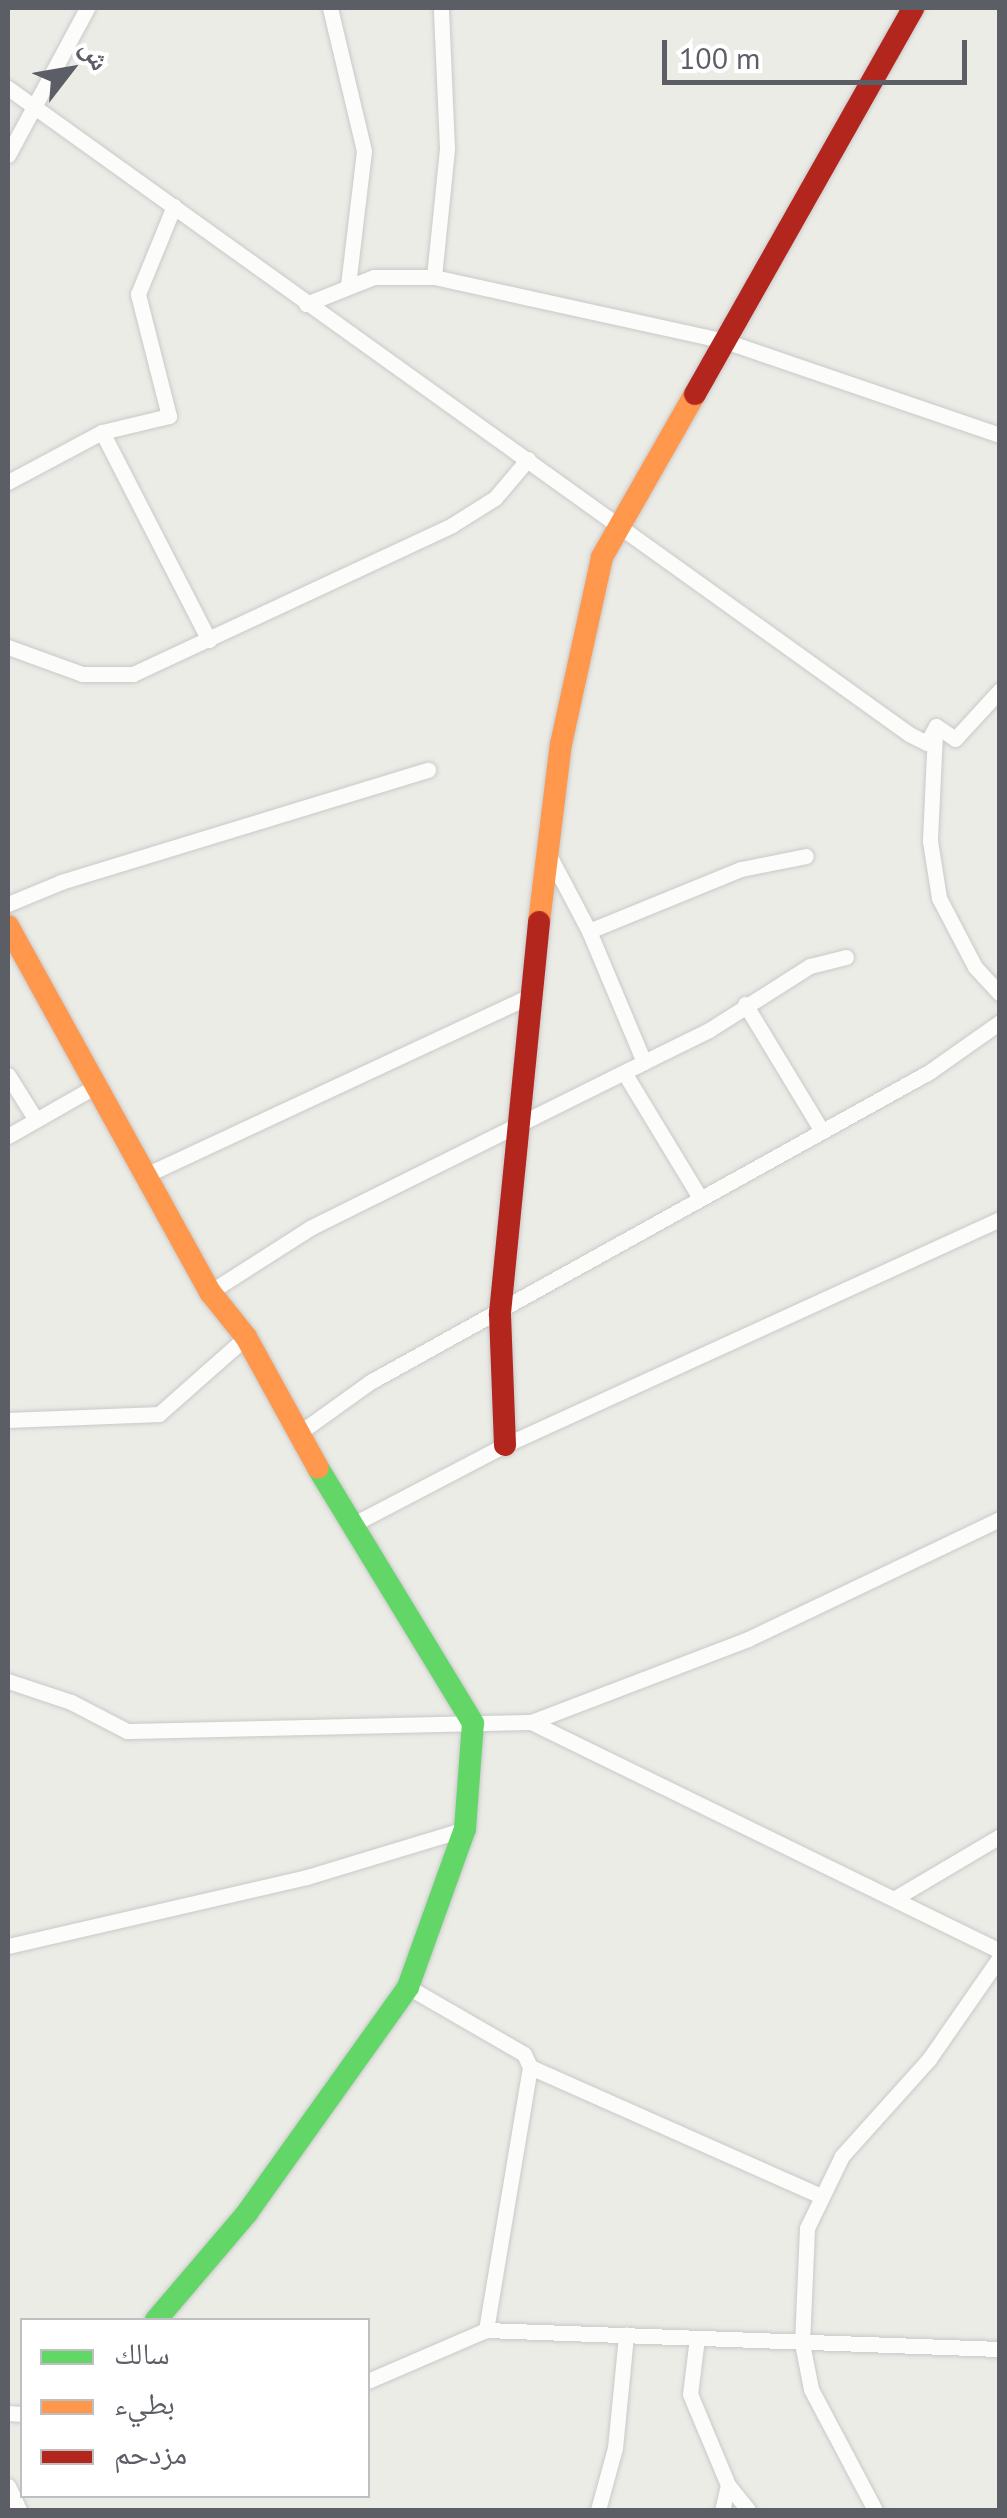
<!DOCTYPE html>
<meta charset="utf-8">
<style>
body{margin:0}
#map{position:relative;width:1007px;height:2518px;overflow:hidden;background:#ecece7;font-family:"PT Sans","Noto Naskh Arabic",sans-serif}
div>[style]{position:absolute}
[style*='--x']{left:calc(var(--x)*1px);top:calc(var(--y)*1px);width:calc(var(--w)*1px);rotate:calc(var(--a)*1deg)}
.roads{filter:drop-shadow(0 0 2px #c9cac9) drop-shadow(0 0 2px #c9cac9)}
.street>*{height:15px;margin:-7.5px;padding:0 7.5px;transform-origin:7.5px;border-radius:7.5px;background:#fcfcfb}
.fast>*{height:22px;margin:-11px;padding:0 11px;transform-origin:11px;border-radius:11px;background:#63d668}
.slow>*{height:22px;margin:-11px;padding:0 11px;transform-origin:11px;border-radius:11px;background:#ff974d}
.jam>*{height:22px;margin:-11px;padding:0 11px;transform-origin:11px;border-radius:11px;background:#b3261e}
span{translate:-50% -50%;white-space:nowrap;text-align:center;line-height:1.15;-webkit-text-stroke:8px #fff;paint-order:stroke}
.frame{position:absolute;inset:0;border:10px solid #5c5e65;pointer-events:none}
.legend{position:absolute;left:20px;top:2318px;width:350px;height:180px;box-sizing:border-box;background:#fff;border:2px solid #bebfc1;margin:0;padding:12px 18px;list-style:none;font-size:30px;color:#5c5e65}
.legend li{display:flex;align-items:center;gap:20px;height:50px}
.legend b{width:50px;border:2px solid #bebfc1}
.north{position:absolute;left:20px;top:20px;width:100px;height:100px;-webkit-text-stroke:8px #fff;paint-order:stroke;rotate:59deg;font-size:28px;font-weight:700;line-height:40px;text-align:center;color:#5c5e65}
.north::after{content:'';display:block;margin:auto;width:35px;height:45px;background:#5c5e65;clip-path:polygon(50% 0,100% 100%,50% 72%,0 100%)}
.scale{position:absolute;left:662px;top:40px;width:305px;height:45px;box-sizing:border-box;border:5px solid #5c5e65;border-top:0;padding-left:12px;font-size:30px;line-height:35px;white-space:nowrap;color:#5c5e65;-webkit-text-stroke:8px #fff;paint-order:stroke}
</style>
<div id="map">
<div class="roads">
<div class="street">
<div style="--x:330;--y:8;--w:147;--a:76.6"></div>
<div style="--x:364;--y:151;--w:135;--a:96.8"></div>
<div style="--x:8;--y:88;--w:1109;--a:35.64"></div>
<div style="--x:909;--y:734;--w:20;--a:27"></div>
<div style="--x:927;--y:743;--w:19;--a:-62"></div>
<div style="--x:936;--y:726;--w:23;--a:34"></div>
<div style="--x:955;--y:739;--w:67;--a:-47.4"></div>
<div style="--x:8;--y:155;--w:167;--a:-61.7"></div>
<div style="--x:434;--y:277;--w:130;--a:-84.2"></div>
<div style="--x:447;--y:148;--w:140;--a:-92.5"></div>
<div style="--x:306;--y:304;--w:73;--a:-21.7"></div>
<div style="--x:374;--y:277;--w:60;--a:0"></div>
<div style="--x:434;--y:277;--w:298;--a:12.4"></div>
<div style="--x:725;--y:341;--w:291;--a:18.9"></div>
<div style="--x:102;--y:432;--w:234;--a:62.8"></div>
<div style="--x:8;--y:482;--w:106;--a:-28"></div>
<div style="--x:102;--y:432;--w:69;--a:-13.4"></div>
<div style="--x:169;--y:416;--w:126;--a:-104.3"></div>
<div style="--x:138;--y:294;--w:95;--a:-67.8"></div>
<div style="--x:8;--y:647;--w:79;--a:20"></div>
<div style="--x:82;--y:674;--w:51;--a:0"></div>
<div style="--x:133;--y:674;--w:352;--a:-25"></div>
<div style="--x:452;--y:525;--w:51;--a:-32.1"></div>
<div style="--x:495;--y:498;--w:51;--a:-49.8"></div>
<div style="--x:935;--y:733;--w:108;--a:92.7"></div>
<div style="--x:930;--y:841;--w:58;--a:81"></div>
<div style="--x:939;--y:898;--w:78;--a:62.4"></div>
<div style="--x:975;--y:967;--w:37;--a:47"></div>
<div style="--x:8;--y:904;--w:57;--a:-22.5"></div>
<div style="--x:61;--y:882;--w:384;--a:-17"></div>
<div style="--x:589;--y:931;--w:164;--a:-22.2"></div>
<div style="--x:741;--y:869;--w:66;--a:-11.3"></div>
<div style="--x:745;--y:1004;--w:149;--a:58.8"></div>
<div style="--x:644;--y:1062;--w:72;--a:-26.2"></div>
<div style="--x:709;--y:1030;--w:120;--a:-32.4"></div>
<div style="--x:810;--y:966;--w:37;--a:-14"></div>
<div style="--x:625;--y:1074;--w:143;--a:58.8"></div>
<div style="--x:8;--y:1075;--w:53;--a:58.1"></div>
<div style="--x:8;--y:1136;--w:99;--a:-29.7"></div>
<div style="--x:146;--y:1175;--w:424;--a:-25"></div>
<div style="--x:210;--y:1292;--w:119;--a:-32.6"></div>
<div style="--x:310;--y:1228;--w:373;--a:-26.4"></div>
<div style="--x:644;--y:1062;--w:142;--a:-112.8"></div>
<div style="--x:589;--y:931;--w:86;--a:-117.8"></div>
<div style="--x:8;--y:1420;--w:151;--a:-2.3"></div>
<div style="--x:159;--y:1414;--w:116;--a:-41.5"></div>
<div style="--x:299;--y:1433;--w:87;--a:-35.7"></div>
<div style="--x:370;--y:1382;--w:639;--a:-29.01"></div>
<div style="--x:929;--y:1072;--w:87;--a:-35.2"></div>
<div style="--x:350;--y:1526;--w:175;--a:-27.6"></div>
<div style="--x:505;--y:1445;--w:544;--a:-24.54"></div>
<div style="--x:8;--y:1681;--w:66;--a:18.4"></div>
<div style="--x:71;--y:1702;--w:63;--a:27.4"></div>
<div style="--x:127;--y:1731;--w:404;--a:-1.3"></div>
<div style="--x:531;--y:1722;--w:522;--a:26.03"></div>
<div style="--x:531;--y:1722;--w:232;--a:-20.9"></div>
<div style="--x:748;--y:1639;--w:279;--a:-25.5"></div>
<div style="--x:897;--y:1897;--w:120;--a:-30.6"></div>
<div style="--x:8;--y:1946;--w:307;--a:-13"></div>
<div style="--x:307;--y:1877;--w:165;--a:-16.9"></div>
<div style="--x:408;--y:1987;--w:134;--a:30"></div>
<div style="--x:524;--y:2054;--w:14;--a:65"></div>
<div style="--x:530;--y:2067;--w:267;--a:99.5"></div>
<div style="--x:530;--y:2067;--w:316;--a:23.9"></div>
<div style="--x:697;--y:2338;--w:56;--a:97.1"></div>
<div style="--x:690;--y:2394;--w:99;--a:67.3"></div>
<div style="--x:728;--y:2485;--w:26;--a:103"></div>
<div style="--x:368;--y:2381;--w:129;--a:-23.4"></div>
<div style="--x:486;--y:2330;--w:514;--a:2.12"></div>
<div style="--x:8;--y:2413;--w:14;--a:4"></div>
<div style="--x:728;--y:2485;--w:32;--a:51"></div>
<div style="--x:8;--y:2486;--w:26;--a:65"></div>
<div style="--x:598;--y:2510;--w:64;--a:-74.7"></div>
<div style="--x:615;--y:2448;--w:114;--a:-84.4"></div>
<div style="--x:875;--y:2510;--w:137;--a:-117.9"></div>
<div style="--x:811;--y:2389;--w:47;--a:-101.1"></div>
<div style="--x:802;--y:2343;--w:115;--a:-87.5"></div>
<div style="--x:807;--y:2228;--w:80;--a:-64.1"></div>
<div style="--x:842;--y:2156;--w:130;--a:-48.1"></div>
<div style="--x:929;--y:2059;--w:124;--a:-55.2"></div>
</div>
<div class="fast">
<div style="--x:156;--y:2320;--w:140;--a:-49.6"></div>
<div style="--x:247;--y:2213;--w:277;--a:-54.5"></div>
<div style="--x:408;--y:1987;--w:168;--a:-70.2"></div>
<div style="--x:465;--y:1829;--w:106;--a:-85.7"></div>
<div style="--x:473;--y:1723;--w:298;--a:-121.3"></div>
</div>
<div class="slow">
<div style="--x:539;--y:922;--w:179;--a:-83"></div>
<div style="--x:561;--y:744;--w:191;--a:-77.6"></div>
<div style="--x:602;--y:557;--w:188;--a:-60.3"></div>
<div style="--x:8;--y:926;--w:418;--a:61.1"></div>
<div style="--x:210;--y:1292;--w:58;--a:51.3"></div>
<div style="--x:246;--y:1337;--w:149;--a:61.2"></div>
</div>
<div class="jam">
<div style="--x:695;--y:394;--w:443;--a:-60.5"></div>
<div style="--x:505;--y:1445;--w:132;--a:-92.2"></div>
<div style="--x:500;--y:1313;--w:393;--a:-84.3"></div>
</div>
</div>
<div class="frame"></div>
<ul class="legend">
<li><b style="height:12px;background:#63d668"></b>سالك</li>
<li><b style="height:12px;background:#ff974d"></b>بطيء</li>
<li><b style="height:12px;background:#b3261e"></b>مزدحم</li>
</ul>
<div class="north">ش</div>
<div class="scale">100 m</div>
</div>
